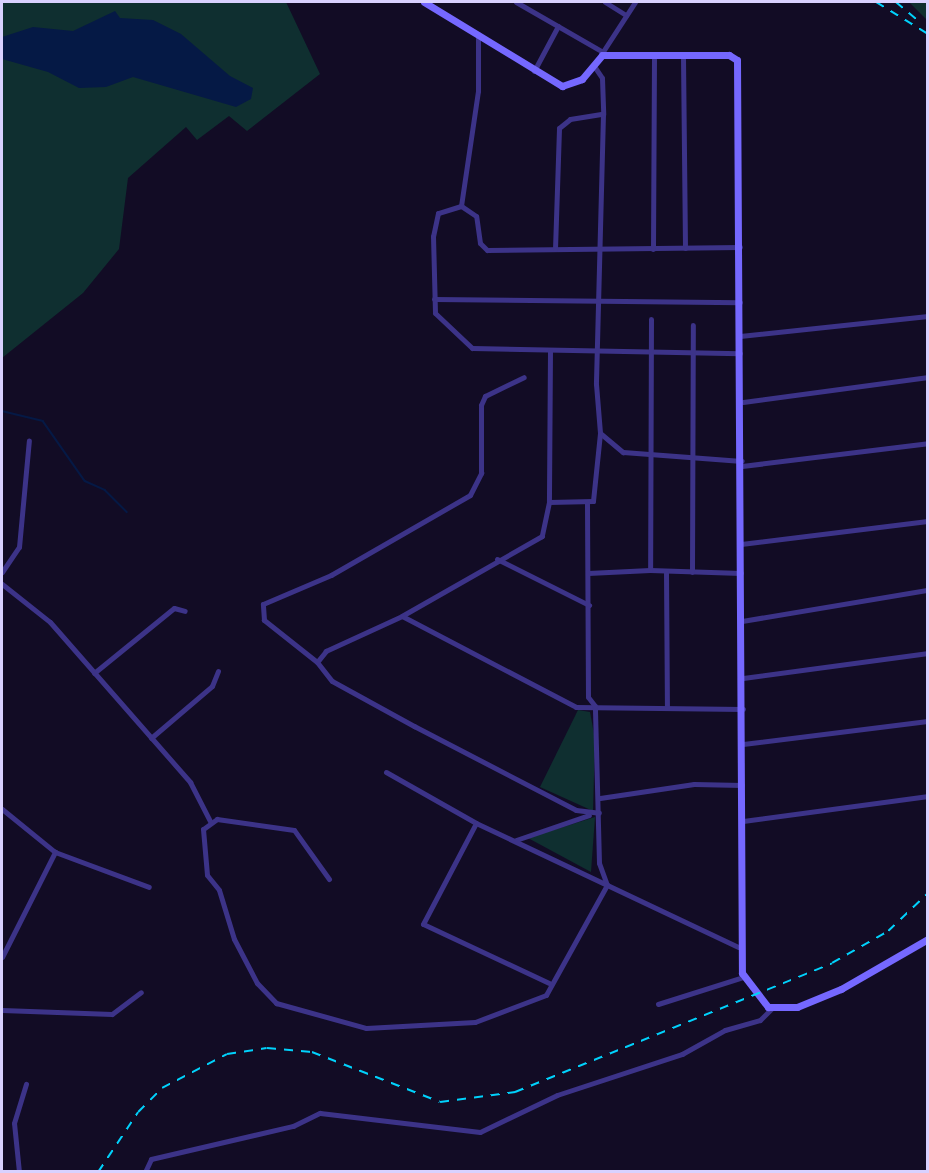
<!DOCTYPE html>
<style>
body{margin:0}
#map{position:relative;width:929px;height:1173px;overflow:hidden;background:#120c25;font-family:Poppins,sans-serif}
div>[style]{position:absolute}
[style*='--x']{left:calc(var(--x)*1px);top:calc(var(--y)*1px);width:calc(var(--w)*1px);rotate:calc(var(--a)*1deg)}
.green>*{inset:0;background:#0f2f30}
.water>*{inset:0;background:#051945}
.stream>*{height:1.5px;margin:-0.75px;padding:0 0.75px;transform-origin:0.75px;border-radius:0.75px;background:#051945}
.street>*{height:5px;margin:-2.5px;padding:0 2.5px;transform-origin:2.5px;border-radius:2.5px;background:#3c3388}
.secondary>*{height:7px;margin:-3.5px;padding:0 3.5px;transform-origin:3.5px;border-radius:3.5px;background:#7568ff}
.rail>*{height:1.5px;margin-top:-0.75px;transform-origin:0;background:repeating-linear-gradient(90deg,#00d2fc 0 9px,transparent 0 17px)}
span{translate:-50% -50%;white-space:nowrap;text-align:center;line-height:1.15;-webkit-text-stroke:4.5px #120c25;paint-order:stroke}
.frame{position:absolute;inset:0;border:3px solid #d9d1ff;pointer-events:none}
</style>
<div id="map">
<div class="green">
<div style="clip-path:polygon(2px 2px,286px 2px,320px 74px,247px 131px,229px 116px,197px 140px,186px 127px,128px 178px,119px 249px,83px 293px,2px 358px)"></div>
<div style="clip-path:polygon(909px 2px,927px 2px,927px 20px)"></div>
<div style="clip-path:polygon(578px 710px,590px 712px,595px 739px,593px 811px,540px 787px)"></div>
<div style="clip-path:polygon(595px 817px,591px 872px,528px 838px)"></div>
</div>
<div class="water">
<div style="clip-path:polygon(115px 11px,120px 18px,153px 20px,181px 34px,230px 76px,253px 88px,251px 99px,236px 107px,133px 77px,106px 87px,79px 88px,48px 72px,2px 59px,2px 37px,33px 27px,73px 31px)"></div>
</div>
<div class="stream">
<div style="--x:2;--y:411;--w:42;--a:13.7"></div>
<div style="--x:43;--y:421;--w:73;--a:55"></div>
<div style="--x:85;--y:481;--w:22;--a:24"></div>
<div style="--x:105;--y:490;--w:31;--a:45"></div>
</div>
<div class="street">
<div style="--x:516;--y:2;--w:100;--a:29.9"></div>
<div style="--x:605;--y:2;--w:25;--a:32"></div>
<div style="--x:602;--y:53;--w:61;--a:-57.1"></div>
<div style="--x:683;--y:57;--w:191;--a:89.4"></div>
<div style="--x:594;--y:66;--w:14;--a:56"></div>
<div style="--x:602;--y:78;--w:36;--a:88"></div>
<div style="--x:603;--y:114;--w:270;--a:91.5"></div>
<div style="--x:596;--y:384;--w:49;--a:85.3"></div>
<div style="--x:600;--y:433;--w:30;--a:40"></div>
<div style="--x:623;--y:452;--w:119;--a:4.3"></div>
<div style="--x:534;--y:71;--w:51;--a:-61.9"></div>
<div style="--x:461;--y:206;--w:116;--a:-81.6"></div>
<div style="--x:478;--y:91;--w:57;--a:-90"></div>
<div style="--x:740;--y:247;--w:253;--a:179.3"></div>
<div style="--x:487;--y:250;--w:10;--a:-135"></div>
<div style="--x:480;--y:243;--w:27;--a:-98"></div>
<div style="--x:476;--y:216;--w:18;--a:-146"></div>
<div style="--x:461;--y:206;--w:24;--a:163"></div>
<div style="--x:438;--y:213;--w:24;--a:102"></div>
<div style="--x:433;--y:236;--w:77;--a:88.5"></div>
<div style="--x:435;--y:313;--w:51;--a:43.4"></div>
<div style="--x:472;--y:348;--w:268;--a:1.1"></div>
<div style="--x:555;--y:249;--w:121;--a:-88.1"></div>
<div style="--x:559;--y:128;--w:14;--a:-39"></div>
<div style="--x:570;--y:119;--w:33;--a:-9"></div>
<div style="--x:653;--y:249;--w:191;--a:-89.7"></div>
<div style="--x:434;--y:299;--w:306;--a:0.6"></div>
<div style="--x:651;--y:319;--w:251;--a:90.2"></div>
<div style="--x:650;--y:570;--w:91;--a:1.9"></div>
<div style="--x:740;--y:336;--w:189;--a:-6.1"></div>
<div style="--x:550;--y:351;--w:151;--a:90.4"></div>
<div style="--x:549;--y:502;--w:44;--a:-1.3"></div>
<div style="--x:593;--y:501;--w:68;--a:-84.1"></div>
<div style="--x:743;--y:402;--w:187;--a:-7.7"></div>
<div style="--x:742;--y:466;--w:187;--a:-7"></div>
<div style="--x:549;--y:502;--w:35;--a:102"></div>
<div style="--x:542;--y:536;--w:161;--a:150.3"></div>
<div style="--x:402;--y:616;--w:84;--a:155.3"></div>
<div style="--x:326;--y:651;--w:14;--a:129"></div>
<div style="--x:317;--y:662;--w:24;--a:52"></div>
<div style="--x:332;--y:681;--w:94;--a:28.8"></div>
<div style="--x:414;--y:726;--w:182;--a:27.4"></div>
<div style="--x:576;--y:810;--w:23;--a:7"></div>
<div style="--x:741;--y:544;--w:188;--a:-7"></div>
<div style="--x:497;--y:559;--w:103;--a:26.6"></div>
<div style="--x:2;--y:572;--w:30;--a:-56"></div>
<div style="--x:19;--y:547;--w:107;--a:-84.7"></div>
<div style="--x:666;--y:572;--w:136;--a:89.6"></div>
<div style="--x:692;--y:572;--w:247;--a:-89.8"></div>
<div style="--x:588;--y:573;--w:62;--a:-2.8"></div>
<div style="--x:2;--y:584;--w:61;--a:38.4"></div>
<div style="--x:50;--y:622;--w:213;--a:48.8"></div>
<div style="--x:190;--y:782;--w:44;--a:62.9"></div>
<div style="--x:402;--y:616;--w:196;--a:27.6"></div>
<div style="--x:576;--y:707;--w:167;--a:0.7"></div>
<div style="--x:742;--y:621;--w:189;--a:-9.5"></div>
<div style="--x:317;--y:662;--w:68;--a:-141.6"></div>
<div style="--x:264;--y:620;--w:16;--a:-94"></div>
<div style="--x:263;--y:604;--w:74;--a:-23.1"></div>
<div style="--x:331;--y:575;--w:160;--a:-29.9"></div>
<div style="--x:470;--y:495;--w:25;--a:-63"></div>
<div style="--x:481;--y:473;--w:68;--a:-90"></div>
<div style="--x:481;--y:405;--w:10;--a:-66"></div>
<div style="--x:485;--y:396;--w:43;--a:-26"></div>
<div style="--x:94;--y:673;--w:103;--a:-39.1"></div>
<div style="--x:174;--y:608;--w:11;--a:15"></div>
<div style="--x:743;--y:678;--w:187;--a:-7.7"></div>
<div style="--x:151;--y:738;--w:80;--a:-40.4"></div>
<div style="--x:212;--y:686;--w:16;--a:-68"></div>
<div style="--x:743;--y:744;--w:186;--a:-7.1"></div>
<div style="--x:386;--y:772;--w:103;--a:29.5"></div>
<div style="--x:600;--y:798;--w:95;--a:-8.5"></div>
<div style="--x:694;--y:784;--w:48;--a:1.2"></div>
<div style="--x:2;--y:809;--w:68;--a:39.1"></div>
<div style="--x:55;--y:852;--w:100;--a:20.4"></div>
<div style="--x:743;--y:821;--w:187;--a:-7.7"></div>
<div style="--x:516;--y:840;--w:77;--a:-18.9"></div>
<div style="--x:329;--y:879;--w:60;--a:-125.5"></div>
<div style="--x:294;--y:830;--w:78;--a:-171.9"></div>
<div style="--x:217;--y:819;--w:17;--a:144"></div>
<div style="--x:203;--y:829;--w:46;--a:85"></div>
<div style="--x:207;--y:875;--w:19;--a:51"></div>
<div style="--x:219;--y:890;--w:51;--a:73"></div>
<div style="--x:234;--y:939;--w:50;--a:62.4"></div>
<div style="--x:257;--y:983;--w:28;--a:46"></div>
<div style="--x:276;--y:1003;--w:93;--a:15.5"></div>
<div style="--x:366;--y:1028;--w:109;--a:-3.2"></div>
<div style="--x:475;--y:1022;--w:76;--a:-20.8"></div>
<div style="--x:546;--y:995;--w:126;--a:-61"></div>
<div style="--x:607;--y:885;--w:23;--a:-110"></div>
<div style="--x:599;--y:863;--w:157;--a:-91.5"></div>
<div style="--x:595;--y:706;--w:11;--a:-128"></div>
<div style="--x:588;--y:697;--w:194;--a:-90.3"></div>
<div style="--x:2;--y:957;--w:118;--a:-63.2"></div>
<div style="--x:549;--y:983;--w:139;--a:-154.9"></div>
<div style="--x:423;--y:924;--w:114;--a:-62.3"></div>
<div style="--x:476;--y:823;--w:290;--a:25.3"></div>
<div style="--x:658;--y:1004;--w:89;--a:-17.6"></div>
<div style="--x:2;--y:1010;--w:110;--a:2.1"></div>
<div style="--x:112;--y:1014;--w:36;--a:-37"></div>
<div style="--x:19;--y:1172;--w:49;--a:-95.8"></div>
<div style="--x:14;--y:1123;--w:41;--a:-72.9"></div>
<div style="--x:145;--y:1172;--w:14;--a:-65"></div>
<div style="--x:151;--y:1159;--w:146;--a:-13.1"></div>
<div style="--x:293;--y:1126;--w:30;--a:-26"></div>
<div style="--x:320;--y:1113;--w:161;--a:6.8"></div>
<div style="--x:480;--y:1132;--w:85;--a:-25.7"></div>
<div style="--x:557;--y:1095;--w:132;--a:-18.2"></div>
<div style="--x:682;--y:1054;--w:49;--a:-29.2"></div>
<div style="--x:725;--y:1030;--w:36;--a:-16"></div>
<div style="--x:760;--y:1020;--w:16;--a:-45"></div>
</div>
<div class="secondary">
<div style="--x:424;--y:2;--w:162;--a:31.3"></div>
<div style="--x:562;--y:86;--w:21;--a:-19"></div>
<div style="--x:582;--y:79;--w:31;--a:-50"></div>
<div style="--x:602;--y:55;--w:127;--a:0"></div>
<div style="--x:729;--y:55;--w:9;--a:32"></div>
<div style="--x:737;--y:60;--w:913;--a:89.69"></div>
<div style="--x:742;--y:973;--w:43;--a:52.6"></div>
<div style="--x:768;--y:1007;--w:29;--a:0"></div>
<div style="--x:797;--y:1007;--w:48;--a:-22.2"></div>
<div style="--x:841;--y:989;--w:100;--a:-29.9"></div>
</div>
<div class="rail">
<div style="--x:876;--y:2;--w:61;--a:31.6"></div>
<div style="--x:896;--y:2;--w:30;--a:40"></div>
<div style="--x:98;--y:1172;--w:72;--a:-56.3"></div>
<div style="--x:138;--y:1112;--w:34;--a:-45"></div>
<div style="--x:162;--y:1088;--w:73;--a:-27.6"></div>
<div style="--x:227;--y:1054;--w:40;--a:-8.5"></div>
<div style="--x:267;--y:1048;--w:45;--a:5.1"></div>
<div style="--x:312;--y:1052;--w:137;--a:21.3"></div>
<div style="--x:440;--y:1102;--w:76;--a:-7.6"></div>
<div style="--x:515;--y:1092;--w:342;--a:-22.1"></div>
<div style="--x:832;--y:963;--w:64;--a:-29.7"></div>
<div style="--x:888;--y:931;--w:55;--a:-43.5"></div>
</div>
<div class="frame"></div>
</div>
